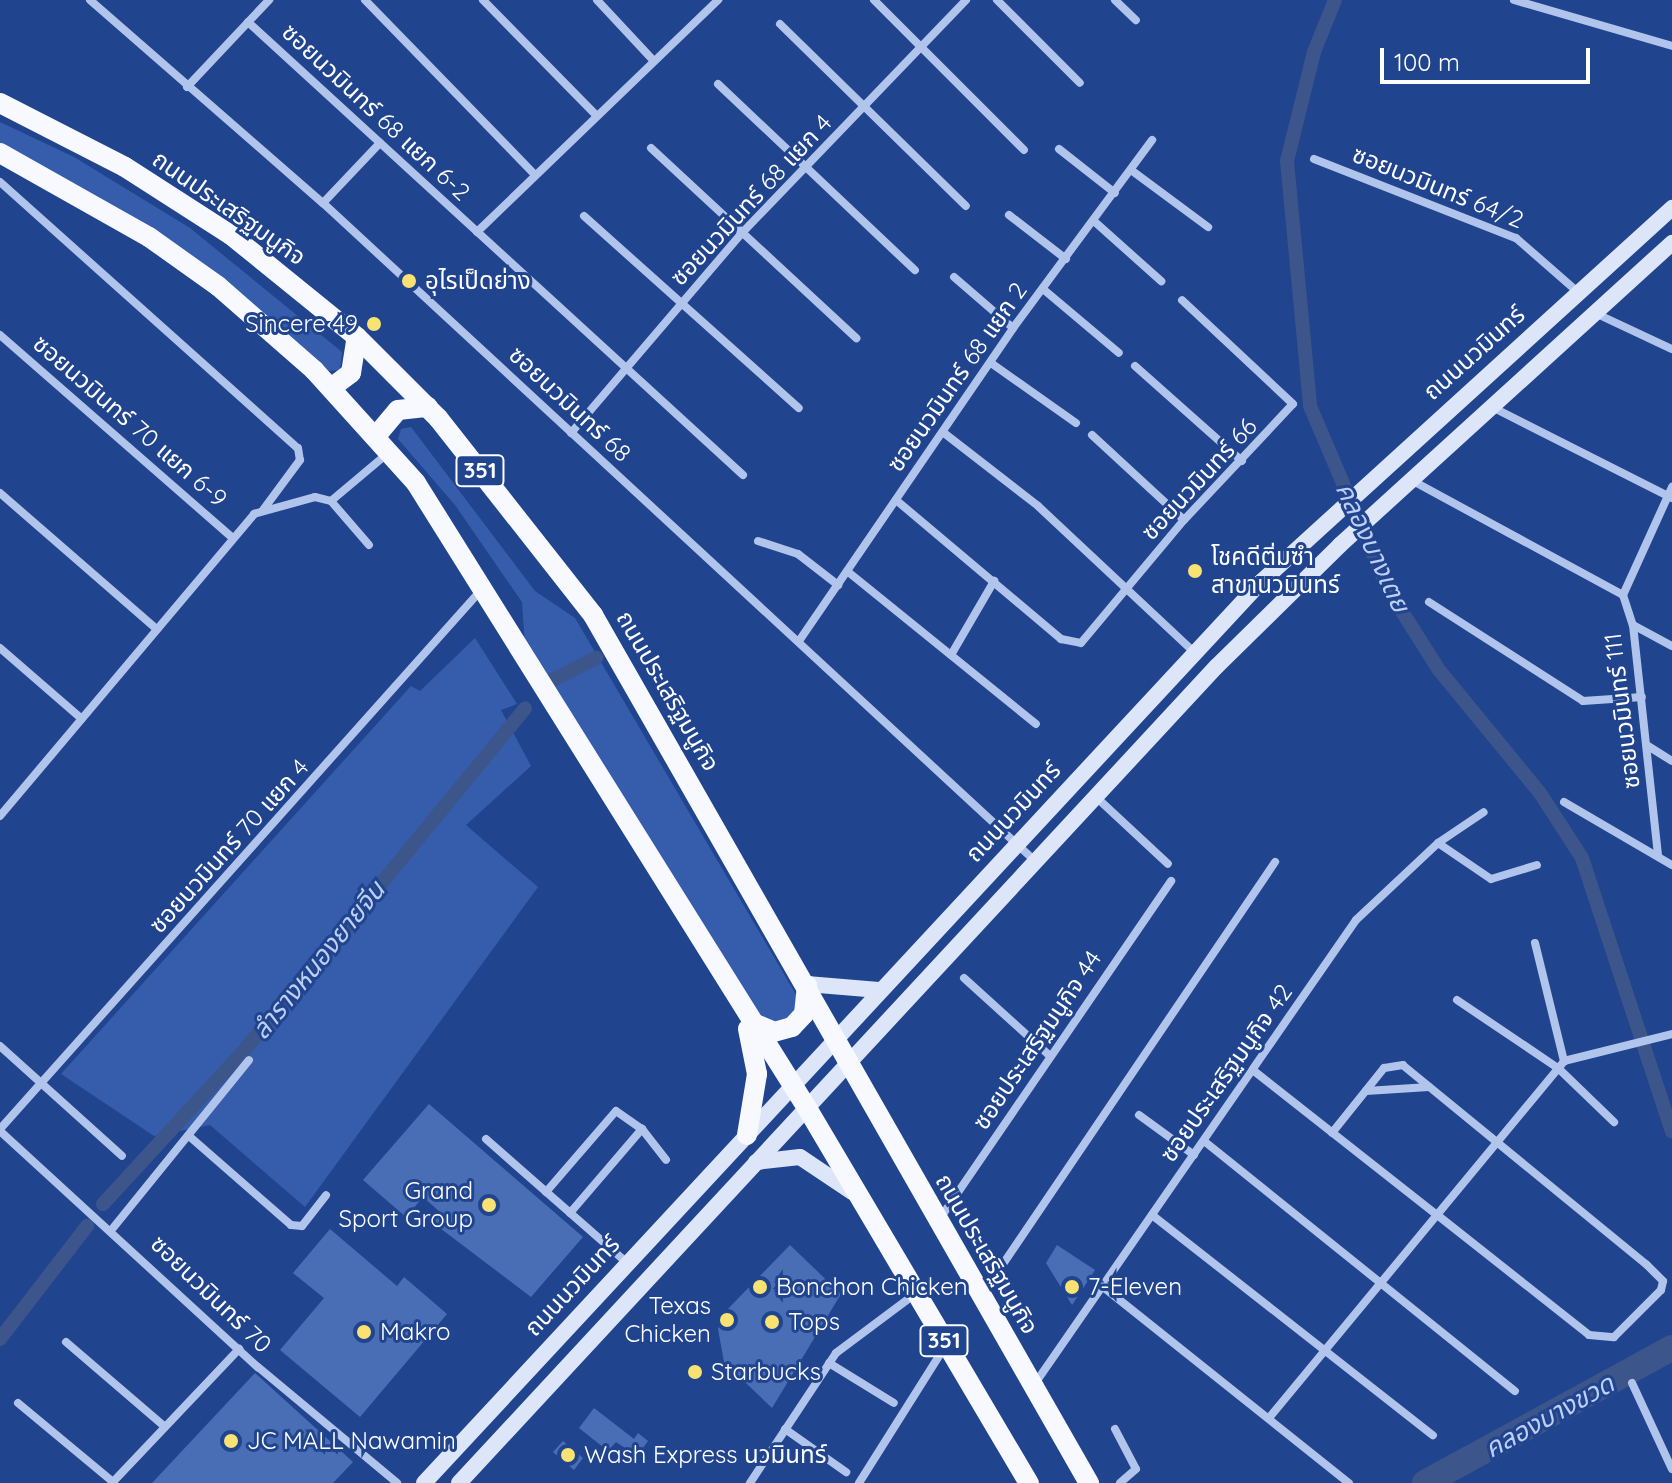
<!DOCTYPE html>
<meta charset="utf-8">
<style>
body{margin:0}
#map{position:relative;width:1672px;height:1483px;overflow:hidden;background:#21448f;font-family:Quicksand,"Noto Sans Thai",sans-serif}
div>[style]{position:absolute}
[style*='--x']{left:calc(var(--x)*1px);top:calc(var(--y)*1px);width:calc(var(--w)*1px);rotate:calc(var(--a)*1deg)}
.green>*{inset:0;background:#355dac}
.canal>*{height:14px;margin:-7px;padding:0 7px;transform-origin:7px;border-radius:7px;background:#3c558b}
.river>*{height:26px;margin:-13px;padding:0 13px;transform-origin:13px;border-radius:13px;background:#3c558b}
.building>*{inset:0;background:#4a6eb6}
.minor>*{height:8px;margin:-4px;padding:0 4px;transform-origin:4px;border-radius:4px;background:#b1c5ec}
.secondary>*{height:16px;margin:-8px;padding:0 8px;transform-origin:8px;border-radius:8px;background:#dde6f9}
.primary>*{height:20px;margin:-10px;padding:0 10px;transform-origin:10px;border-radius:10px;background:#f7f9ff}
.dots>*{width:22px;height:22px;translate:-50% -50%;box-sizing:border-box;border:4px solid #21448f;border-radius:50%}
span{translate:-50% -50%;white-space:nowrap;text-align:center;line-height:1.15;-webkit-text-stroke:6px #21448f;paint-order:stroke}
.shield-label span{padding:2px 6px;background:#21448f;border:2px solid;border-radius:6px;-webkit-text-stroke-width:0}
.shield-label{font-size:22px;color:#fff;font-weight:700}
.street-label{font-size:24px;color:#fff}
.poi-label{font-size:24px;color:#fff}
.left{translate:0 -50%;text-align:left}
.right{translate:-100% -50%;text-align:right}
.water-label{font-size:26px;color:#bdcff3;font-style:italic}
.scale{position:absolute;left:1380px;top:48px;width:210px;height:36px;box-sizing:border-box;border:4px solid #fff;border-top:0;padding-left:10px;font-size:24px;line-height:28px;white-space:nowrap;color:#fff;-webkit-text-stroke:6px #21448f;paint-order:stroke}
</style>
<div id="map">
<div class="green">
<div style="clip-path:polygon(0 122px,74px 157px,190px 228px,342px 352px,340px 370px,329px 371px,188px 256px,0 147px)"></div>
<div style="clip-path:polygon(411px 427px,535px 591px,575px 618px,798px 998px,796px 1012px,780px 1026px,758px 1021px,525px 647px,522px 602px,455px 505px,398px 439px,401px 429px)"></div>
<div style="clip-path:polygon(475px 638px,517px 704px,501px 710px,531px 766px,466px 825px,538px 887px,305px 1207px,210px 1125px,154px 1136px,61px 1074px,411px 686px,420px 691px)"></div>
</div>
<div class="canal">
<div style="--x:1335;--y:0;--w:56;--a:112"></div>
<div style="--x:1314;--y:52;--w:112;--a:103.9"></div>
<div style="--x:1287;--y:161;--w:246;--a:84.6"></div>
<div style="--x:1310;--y:406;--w:201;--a:66.9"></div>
<div style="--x:1389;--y:591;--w:93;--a:57.7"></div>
<div style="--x:1439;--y:670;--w:159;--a:50.6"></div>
<div style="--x:1540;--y:793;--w:77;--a:57.1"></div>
<div style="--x:1582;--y:858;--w:288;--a:71.8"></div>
<div style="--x:551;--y:681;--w:51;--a:-27.1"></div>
<div style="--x:103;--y:1204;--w:205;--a:-47.4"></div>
<div style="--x:242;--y:1053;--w:446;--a:-50.6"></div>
<div style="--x:0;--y:1339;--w:143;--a:-52.4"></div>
</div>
<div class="river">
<div style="--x:1425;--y:1483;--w:281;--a:-28.7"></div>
</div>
<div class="building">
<div style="clip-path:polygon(429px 1104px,583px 1237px,531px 1297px,432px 1222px,440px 1212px,423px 1197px,406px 1217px,363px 1180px)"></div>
<div style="clip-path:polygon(330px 1229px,397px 1286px,404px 1277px,447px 1314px,360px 1417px,280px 1350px,324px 1298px,293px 1273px)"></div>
<div style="clip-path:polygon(790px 1245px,841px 1294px,772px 1408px,724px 1362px,718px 1329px,721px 1316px)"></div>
<div style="clip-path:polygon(1057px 1245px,1095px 1270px,1072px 1305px,1046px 1263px)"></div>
<div style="clip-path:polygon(255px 1373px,353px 1462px,333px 1483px,152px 1483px)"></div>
<div style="clip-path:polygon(594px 1408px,634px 1439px,638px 1433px,648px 1441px,637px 1456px,616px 1442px,608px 1451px,579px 1428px)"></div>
<div style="clip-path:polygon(563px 1441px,583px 1458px,574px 1470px,553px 1452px)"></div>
</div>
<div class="minor">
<div style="--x:90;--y:0;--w:309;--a:41.1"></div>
<div style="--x:323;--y:203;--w:969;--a:42.74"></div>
<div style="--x:365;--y:0;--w:244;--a:45.8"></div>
<div style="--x:483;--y:0;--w:161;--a:45.5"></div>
<div style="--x:597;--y:0;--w:82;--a:47"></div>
<div style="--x:874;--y:0;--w:212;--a:45"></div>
<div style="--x:997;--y:0;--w:117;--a:45"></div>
<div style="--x:1115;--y:0;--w:29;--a:44"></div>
<div style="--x:1514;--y:0;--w:165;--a:16.2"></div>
<div style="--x:248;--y:22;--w:671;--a:42.46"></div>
<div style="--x:780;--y:24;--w:260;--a:44.4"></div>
<div style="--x:718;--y:84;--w:271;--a:43.4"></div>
<div style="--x:187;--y:87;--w:120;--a:-46.7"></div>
<div style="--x:651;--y:148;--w:280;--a:42.8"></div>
<div style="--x:1059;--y:149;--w:71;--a:38.2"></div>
<div style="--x:1314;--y:159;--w:217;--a:21.4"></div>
<div style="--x:1516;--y:238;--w:82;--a:41.1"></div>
<div style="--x:1131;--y:170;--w:96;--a:36.5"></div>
<div style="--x:0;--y:182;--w:399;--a:41.8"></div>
<div style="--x:298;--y:448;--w:12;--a:81"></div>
<div style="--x:300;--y:460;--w:62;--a:126.5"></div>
<div style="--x:323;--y:203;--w:83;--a:-46.5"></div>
<div style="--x:1009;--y:215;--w:72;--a:37.7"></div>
<div style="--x:584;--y:216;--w:288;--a:41.8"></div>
<div style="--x:1095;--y:222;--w:89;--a:41.8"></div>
<div style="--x:477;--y:232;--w:335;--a:-43.9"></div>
<div style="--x:954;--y:277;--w:78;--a:40.8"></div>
<div style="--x:1043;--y:289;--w:99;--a:40.1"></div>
<div style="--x:1595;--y:313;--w:85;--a:25.1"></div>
<div style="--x:0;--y:335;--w:309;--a:41.1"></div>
<div style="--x:991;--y:363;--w:104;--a:35.2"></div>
<div style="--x:1135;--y:366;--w:143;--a:41.6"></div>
<div style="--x:1492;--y:407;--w:202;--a:26.8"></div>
<div style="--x:571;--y:433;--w:260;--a:-49.5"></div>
<div style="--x:740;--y:235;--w:326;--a:-46.1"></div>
<div style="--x:944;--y:433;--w:119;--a:37.8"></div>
<div style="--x:1038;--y:506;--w:212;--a:43.1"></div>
<div style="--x:1092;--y:435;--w:125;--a:42.7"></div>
<div style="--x:1413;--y:481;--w:239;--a:28.5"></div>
<div style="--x:1623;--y:595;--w:32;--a:72"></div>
<div style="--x:1633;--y:625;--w:231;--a:83.8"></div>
<div style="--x:0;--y:493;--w:204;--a:41"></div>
<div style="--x:896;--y:500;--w:216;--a:40.1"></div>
<div style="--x:1061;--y:639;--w:20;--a:11"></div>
<div style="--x:1081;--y:643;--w:160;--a:-50.1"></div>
<div style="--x:1184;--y:520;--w:159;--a:-46.8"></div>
<div style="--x:1293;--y:404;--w:152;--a:-136.9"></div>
<div style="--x:331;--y:501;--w:75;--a:-40.1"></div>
<div style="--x:758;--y:541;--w:42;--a:18"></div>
<div style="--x:798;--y:554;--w:51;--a:37.8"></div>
<div style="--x:847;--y:571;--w:243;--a:39"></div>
<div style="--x:1623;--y:595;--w:119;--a:-65.6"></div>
<div style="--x:1429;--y:602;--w:183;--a:32.7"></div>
<div style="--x:1583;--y:701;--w:59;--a:-3.9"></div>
<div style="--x:1633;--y:625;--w:44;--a:28.3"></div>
<div style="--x:799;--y:641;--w:379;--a:-55.6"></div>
<div style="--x:1013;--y:328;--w:234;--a:-53.5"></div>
<div style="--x:0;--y:648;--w:108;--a:40.9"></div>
<div style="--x:951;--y:655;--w:86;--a:-59.8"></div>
<div style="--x:1648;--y:746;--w:28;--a:32"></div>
<div style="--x:1096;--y:797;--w:98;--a:42.9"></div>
<div style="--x:1564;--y:802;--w:125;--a:30.3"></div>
<div style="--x:0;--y:816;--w:395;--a:-49.9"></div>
<div style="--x:254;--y:514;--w:63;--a:-15.6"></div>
<div style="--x:315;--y:497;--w:16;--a:14"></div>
<div style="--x:331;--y:501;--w:58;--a:49.2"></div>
<div style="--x:1438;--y:843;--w:64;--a:34.2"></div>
<div style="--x:1491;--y:879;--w:48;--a:-16.9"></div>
<div style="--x:1535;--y:943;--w:122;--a:76.2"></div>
<div style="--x:964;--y:978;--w:115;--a:42.2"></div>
<div style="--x:1457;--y:1000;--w:122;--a:34"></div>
<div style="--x:1558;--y:1068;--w:78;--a:44"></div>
<div style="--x:0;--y:1046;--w:164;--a:42"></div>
<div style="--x:1254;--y:1071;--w:231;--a:38.2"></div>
<div style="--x:1436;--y:1214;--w:195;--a:38.3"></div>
<div style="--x:1589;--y:1335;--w:25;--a:5"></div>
<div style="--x:1614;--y:1337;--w:66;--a:-45"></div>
<div style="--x:1661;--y:1290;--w:9;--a:-77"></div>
<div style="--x:1663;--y:1281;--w:23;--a:-135"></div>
<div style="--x:1647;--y:1265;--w:315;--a:-140.7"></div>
<div style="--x:1403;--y:1065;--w:19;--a:171"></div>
<div style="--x:1384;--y:1068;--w:83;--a:128.7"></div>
<div style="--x:1366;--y:1091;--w:63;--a:-3.6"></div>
<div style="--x:1139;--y:1115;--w:68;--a:36"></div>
<div style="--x:0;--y:1129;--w:722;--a:-48.25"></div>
<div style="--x:0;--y:1131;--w:350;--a:42.5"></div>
<div style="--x:258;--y:1367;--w:181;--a:39.8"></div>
<div style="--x:189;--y:1136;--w:135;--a:41.1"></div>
<div style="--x:291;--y:1225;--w:11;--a:5"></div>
<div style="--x:302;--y:1226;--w:39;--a:-52"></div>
<div style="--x:486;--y:1139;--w:188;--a:41.3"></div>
<div style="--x:1204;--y:1141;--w:399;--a:38.8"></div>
<div style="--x:546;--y:1192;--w:107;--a:-49.2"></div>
<div style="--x:616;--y:1111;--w:32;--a:35"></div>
<div style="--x:642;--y:1129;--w:39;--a:52"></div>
<div style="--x:570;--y:1213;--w:111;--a:-49.4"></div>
<div style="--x:1152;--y:1215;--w:357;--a:38.1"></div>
<div style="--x:939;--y:1220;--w:411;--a:-55.6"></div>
<div style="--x:113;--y:1228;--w:216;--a:-51"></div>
<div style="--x:1102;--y:1286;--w:316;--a:38.6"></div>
<div style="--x:982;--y:1295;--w:523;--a:-55.91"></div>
<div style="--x:66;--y:1342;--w:129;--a:40.6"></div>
<div style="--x:829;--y:1363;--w:76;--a:31.6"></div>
<div style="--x:1632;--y:1383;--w:95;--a:65.1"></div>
<div style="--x:1034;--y:1385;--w:566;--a:-55.3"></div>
<div style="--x:1356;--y:920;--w:112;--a:-43.2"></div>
<div style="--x:1438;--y:843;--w:55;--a:-34"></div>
<div style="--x:18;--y:1403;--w:124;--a:39.7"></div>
<div style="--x:1269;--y:1418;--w:463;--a:-50.4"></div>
<div style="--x:1564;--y:1061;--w:111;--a:-14"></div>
<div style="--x:785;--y:1429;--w:75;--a:35.2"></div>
<div style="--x:1115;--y:1429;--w:45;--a:62.3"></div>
<div style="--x:1136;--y:1469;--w:21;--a:139"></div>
<div style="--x:112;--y:1483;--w:185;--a:-46.5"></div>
<div style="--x:750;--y:1483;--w:156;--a:-56.5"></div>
<div style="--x:836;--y:1353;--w:99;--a:-36.8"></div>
<div style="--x:859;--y:1483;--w:163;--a:-57.8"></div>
</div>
<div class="secondary">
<div style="--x:807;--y:984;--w:72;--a:4.8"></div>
<div style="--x:756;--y:1162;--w:44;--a:-6.5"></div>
<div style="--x:800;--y:1157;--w:63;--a:33.9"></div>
<div style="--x:424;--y:1483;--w:1230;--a:-47.11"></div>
<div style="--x:1261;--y:582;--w:556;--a:-42.3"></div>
<div style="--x:459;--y:1483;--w:1114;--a:-47.15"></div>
<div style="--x:1217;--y:666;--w:173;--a:-44.5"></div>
<div style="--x:1340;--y:545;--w:449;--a:-42.3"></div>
</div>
<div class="primary">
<div style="--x:0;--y:103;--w:140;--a:27.1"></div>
<div style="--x:125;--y:167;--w:126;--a:32.7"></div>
<div style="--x:231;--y:235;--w:162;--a:39"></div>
<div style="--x:357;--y:337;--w:115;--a:45"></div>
<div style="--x:438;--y:418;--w:251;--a:51.8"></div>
<div style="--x:593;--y:615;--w:1000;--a:60.26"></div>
<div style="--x:0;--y:153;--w:171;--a:29.4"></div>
<div style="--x:149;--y:237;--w:85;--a:35.4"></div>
<div style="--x:218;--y:286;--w:128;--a:41.2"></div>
<div style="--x:314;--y:370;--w:152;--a:47.9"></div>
<div style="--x:416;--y:483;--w:737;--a:57.97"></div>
<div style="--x:807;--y:1108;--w:436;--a:59.4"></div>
<div style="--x:331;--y:388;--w:25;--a:-37"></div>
<div style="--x:351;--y:373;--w:36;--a:-81"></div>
<div style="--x:376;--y:436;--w:34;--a:-50"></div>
<div style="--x:398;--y:410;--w:30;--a:-6"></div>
<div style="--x:751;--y:1022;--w:25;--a:23"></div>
<div style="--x:774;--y:1032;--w:19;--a:-16"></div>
<div style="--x:792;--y:1027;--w:18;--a:-47"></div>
<div style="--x:804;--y:1014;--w:29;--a:-84"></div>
<div style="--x:747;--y:1135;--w:62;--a:-80.7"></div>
<div style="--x:757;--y:1074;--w:46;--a:-101.3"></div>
</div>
<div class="dots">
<div style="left:409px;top:281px;background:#f9e272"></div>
<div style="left:374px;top:324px;background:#f9e272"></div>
<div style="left:1195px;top:571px;background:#f9e272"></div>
<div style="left:489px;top:1205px;background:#f9e272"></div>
<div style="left:760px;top:1287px;background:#f9e272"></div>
<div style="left:1072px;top:1287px;background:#f9e272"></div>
<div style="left:727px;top:1320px;background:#f9e272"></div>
<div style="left:772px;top:1322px;background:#f9e272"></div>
<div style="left:364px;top:1332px;background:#f9e272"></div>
<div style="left:695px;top:1372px;background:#f9e272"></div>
<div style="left:231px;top:1441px;background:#f9e272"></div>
<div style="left:568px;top:1455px;background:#f9e272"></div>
</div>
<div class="shield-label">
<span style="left:480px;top:471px">351</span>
<span style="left:944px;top:1341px">351</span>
</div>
<div class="street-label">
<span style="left:376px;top:112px;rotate:43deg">ซอยนวมินทร์ 68 แยก 6-2</span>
<span style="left:1438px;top:187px;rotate:22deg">ซอยนวมินทร์ 64/2</span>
<span style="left:751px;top:200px;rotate:-47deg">ซอยนวมินทร์ 68 แยก 4</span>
<span style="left:229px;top:208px;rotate:35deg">ถนนประเสริฐมนูกิจ</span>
<span style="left:1474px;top:353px;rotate:-42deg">ถนนนวมินทร์</span>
<span style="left:957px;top:377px;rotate:-55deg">ซอยนวมินทร์ 68 แยก 2</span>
<span style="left:570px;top:404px;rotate:43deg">ซอยนวมินทร์ 68</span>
<span style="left:130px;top:421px;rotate:41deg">ซอยนวมินทร์ 70 แยก 6-9</span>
<span style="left:1199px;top:479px;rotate:-47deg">ซอยนวมินทร์ 66</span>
<span style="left:668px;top:691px;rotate:60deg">ถนนประเสริฐมนูกิจ</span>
<span style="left:1622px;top:711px;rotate:-97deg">ซอยนวมินทร์ 111</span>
<span style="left:1013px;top:812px;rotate:-47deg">ถนนนวมินทร์</span>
<span style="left:229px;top:846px;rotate:-48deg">ซอยนวมินทร์ 70 แยก 4</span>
<span style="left:1037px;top:1040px;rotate:-56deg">ซอยประเสริฐมนูกิจ 44</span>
<span style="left:1226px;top:1073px;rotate:-55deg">ซอยประเสริฐมนูกิจ 42</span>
<span style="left:987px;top:1254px;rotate:60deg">ถนนประเสริฐมนูกิจ</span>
<span style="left:572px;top:1286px;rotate:-47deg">ถนนนวมินทร์</span>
<span style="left:211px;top:1294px;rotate:44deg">ซอยนวมินทร์ 70</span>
</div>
<div class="poi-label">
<span class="left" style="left:425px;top:281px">อุไรเป็ดย่าง</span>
<span class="right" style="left:358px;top:324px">Sincere 49</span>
<span class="left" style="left:1211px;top:571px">โชคดีติ่มซำ<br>สาขานวมินทร์</span>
<span class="right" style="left:473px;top:1205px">Grand<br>Sport Group</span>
<span class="left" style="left:776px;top:1287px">Bonchon Chicken</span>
<span class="left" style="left:1088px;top:1287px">7-Eleven</span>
<span class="right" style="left:711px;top:1320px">Texas<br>Chicken</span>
<span class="left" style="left:788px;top:1322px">Tops</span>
<span class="left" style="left:380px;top:1332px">Makro</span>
<span class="left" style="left:711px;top:1372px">Starbucks</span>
<span class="left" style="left:247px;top:1441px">JC MALL Nawamin</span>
<span class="left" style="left:584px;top:1455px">Wash Express นวมินทร์</span>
</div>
<div class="water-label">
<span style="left:1373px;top:547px;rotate:65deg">คลองบางเตย</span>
<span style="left:318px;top:960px;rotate:-51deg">ลำรางหนองยายจีน</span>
<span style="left:1549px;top:1416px;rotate:-29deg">คลองบางขวด</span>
</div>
<div class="scale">100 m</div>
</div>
